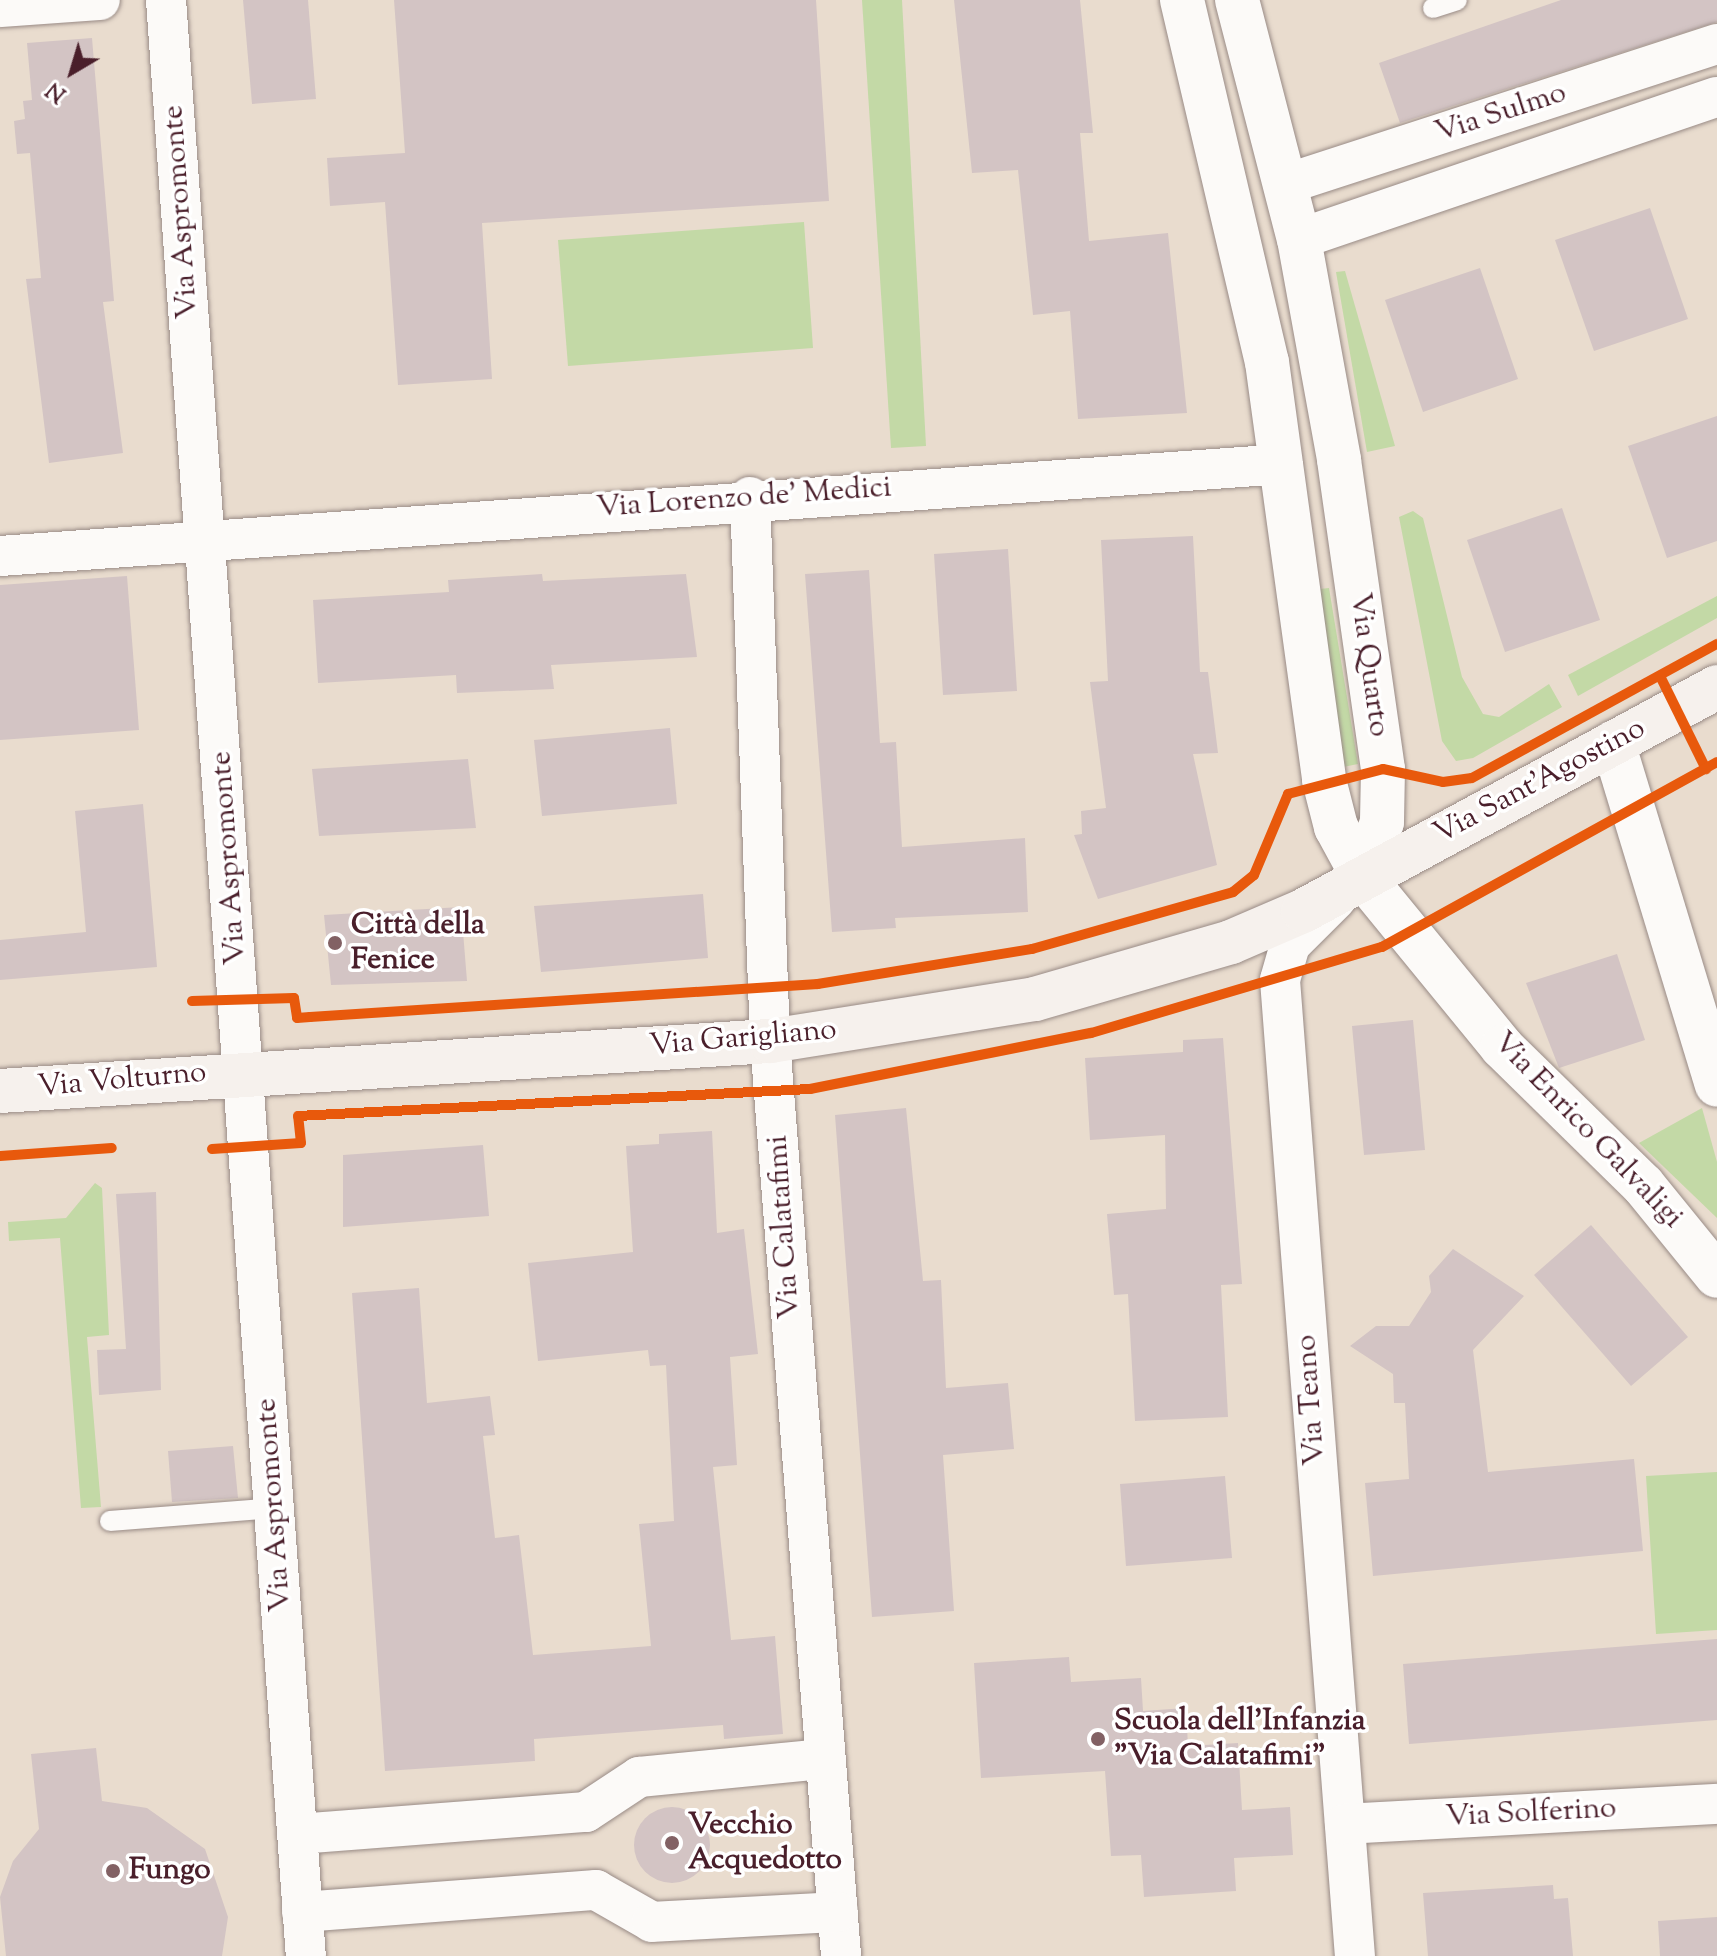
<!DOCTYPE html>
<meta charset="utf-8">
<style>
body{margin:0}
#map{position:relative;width:1717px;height:1956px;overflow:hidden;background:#e9dcce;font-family:"Sorts Mill Goudy",serif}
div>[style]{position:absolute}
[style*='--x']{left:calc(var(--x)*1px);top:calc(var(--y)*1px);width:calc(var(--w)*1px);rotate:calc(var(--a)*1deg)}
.green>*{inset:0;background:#c3d9a6}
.building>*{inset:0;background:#d3c4c4}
.round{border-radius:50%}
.roads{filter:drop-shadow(0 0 2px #998b86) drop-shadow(0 0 2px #998b86)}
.service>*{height:20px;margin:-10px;padding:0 10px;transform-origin:10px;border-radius:10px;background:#fcfaf8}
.minor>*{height:40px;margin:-20px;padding:0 20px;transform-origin:20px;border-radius:20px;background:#fcfaf8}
.tertiary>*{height:44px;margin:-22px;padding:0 22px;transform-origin:22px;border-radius:22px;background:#fcfaf8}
.secondary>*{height:44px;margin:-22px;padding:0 22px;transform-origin:22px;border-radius:22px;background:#f6f1ed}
.cycleway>*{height:10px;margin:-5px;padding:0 5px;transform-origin:5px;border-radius:5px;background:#e8590c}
.dots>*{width:22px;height:22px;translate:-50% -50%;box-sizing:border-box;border:4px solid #fff;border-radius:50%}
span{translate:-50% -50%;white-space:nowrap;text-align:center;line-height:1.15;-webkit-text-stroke:7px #fff;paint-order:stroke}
.street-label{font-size:30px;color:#4a1f2b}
.poi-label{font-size:30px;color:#4a1f2b;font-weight:700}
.left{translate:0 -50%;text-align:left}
.north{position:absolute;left:32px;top:32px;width:80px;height:80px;-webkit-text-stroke:6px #fff;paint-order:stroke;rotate:218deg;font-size:22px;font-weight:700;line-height:32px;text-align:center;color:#4a1f2b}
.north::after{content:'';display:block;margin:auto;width:28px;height:36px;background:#4a1f2b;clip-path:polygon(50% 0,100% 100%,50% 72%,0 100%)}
</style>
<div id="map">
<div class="green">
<div style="clip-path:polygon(862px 0,902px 0,926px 446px,891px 448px)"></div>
<div style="clip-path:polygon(804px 222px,813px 348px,568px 366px,558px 240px)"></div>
<div style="clip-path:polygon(1345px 271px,1395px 446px,1367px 452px,1336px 272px)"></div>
<div style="clip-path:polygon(1413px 511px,1423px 518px,1462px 677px,1483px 714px,1499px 717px,1549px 684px,1562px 707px,1473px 758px,1456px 761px,1442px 741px,1399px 517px)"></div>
<div style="clip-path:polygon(1329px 588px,1358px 764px,1338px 768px,1320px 589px)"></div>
<div style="clip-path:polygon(1717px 596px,1717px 618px,1578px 696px,1568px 675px)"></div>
<div style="clip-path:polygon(1702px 1108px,1717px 1162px,1717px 1218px,1639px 1143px)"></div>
<div style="clip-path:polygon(95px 1183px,102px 1188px,109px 1335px,87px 1337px,101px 1507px,81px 1508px,60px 1238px,9px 1241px,8px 1222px,66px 1218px)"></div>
<div style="clip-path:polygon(1717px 1472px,1717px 1630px,1656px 1634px,1646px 1476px)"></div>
</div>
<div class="building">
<div style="clip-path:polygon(243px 0,308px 0,316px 99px,252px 104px)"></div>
<div style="clip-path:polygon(394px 0,816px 0,829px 201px,482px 223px,492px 379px,398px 385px,385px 202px,330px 206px,327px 158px,405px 153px)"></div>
<div style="clip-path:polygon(954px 0,1080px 0,1093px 133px,1080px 133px,1089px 241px,1168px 233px,1187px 413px,1078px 419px,1070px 311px,1033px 315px,1018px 170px,972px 173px)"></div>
<div style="clip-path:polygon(1561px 0,1717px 0,1717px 22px,1400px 123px,1379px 63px)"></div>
<div style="clip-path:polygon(92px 38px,114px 301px,103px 302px,123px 453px,49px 463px,26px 279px,41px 278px,30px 153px,17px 154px,14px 121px,25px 119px,23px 101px,32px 100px,27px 43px)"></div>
<div style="clip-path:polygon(1650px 208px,1688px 319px,1594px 351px,1555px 240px)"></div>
<div style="clip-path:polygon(1480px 268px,1518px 379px,1423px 412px,1385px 300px)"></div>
<div style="clip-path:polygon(1717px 416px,1717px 541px,1667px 558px,1628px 446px)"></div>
<div style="clip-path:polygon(1562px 508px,1600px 620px,1505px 652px,1467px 540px)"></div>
<div style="clip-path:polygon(1193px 536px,1200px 672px,1208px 672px,1218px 753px,1193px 754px,1217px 865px,1098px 899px,1074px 835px,1082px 834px,1081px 811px,1106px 808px,1090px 682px,1108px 681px,1101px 540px)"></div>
<div style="clip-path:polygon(1008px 549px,1017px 691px,943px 695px,934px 554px)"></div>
<div style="clip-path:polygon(869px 570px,880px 743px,896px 742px,902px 847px,1025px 838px,1028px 912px,895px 918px,896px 928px,832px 932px,805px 574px)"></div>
<div style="clip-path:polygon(542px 574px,543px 581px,686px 574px,697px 657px,551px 665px,554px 689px,457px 693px,456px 675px,318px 683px,313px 600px,449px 592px,448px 580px)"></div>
<div style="clip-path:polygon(127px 576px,139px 730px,0 740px,0 585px)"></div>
<div style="clip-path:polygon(670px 728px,677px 804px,542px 816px,534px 740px)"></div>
<div style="clip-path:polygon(468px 759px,476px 828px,319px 836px,312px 769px)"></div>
<div style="clip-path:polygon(143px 804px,157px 967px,0 980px,0 940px,86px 932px,75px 811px)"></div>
<div style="clip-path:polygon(703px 894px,708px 958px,541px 972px,534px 906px)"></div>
<div style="clip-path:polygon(461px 907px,467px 981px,331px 985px,324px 915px)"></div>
<div style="clip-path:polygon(1617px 954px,1645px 1040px,1559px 1068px,1526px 983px)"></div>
<div style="clip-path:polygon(1413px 1020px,1425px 1150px,1364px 1155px,1352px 1026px)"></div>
<div style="clip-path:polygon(1223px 1038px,1242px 1284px,1221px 1285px,1228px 1417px,1135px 1421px,1128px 1294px,1114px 1295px,1107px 1214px,1166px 1209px,1165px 1135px,1090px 1140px,1085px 1058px,1183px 1052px,1183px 1040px)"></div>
<div style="clip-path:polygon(906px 1108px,923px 1281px,941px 1280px,946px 1388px,1008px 1383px,1014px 1449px,943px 1455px,954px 1611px,872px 1617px,835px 1115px)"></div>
<div style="clip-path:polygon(712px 1131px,717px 1233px,744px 1229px,758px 1354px,730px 1357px,737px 1465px,713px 1467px,731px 1640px,775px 1636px,783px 1734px,724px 1739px,723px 1725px,534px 1739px,535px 1761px,385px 1771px,352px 1293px,419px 1288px,427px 1403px,490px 1396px,495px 1435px,483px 1436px,495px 1538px,519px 1535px,533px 1655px,651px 1646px,639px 1524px,674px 1521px,666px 1365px,650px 1366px,648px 1350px,538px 1361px,528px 1263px,633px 1252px,626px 1146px,659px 1144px,659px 1134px)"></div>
<div style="clip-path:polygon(483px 1145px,489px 1216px,343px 1227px,343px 1155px)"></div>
<div style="clip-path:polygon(156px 1192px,161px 1390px,99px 1395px,97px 1350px,126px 1349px,116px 1194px)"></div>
<div style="clip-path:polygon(1591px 1225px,1688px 1337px,1631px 1386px,1534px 1275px)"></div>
<div style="clip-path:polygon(1453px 1249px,1524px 1296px,1473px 1350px,1488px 1472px,1634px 1459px,1643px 1551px,1373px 1576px,1365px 1483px,1409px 1479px,1405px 1403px,1394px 1403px,1393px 1374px,1350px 1346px,1376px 1326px,1409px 1326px,1431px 1292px,1429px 1276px)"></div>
<div style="clip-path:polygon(233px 1446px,238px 1498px,172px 1502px,168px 1451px)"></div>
<div style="clip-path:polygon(1225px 1476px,1232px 1558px,1126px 1566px,1120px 1484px)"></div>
<div style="clip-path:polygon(1717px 1639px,1717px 1720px,1409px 1744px,1403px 1664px)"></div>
<div style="clip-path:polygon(1069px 1657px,1071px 1682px,1141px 1678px,1143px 1711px,1186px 1708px,1188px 1746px,1238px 1743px,1242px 1810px,1290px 1807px,1293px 1855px,1234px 1858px,1236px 1891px,1144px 1897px,1141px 1855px,1111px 1856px,1105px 1771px,981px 1778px,974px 1663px)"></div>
<div style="clip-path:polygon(96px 1748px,102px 1801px,147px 1808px,205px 1849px,228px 1917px,222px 1956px,6px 1956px,0 1897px,13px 1861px,39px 1829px,31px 1754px)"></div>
<div class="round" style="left:634px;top:1807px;width:76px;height:76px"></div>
<div style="clip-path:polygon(1553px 1885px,1554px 1899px,1568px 1898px,1573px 1956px,1428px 1956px,1423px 1893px)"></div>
<div style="clip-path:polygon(1717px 1917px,1717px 1956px,1660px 1956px,1658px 1921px)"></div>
</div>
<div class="roads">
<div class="service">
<div style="--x:1433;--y:8;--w:25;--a:-18"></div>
<div style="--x:110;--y:1521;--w:167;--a:-4.5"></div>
</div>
<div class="minor">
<div style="--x:166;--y:0;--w:1961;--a:85.91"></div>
<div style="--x:0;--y:7;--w:100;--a:-4"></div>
<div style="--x:1286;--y:184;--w:453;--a:-18"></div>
<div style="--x:1299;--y:239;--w:441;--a:-18.8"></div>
<div style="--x:750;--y:497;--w:544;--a:87.89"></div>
<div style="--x:770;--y:1041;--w:918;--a:85.56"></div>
<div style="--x:0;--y:556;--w:1286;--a:-4.1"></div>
<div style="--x:1336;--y:899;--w:65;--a:135"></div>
<div style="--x:1290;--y:945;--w:36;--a:106"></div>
<div style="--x:1280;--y:980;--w:979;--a:85.61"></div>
<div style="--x:1345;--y:1824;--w:373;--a:-3.1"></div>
<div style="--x:298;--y:1834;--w:289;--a:-4.4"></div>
<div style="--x:586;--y:1812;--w:64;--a:-33.4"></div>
<div style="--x:639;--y:1777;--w:186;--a:-5.6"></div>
<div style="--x:302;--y:1912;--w:295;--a:-4.3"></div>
<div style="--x:596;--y:1890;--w:64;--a:29.7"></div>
<div style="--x:652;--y:1922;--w:186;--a:-3.1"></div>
</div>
<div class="tertiary">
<div style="--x:1182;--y:0;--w:372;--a:76.8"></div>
<div style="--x:1267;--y:362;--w:422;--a:82.2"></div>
<div style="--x:1324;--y:780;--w:49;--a:75.7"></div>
<div style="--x:1336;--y:827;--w:57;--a:61.6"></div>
<div style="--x:1363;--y:877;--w:220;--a:50.7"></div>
<div style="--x:1502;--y:1047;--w:197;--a:44.4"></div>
<div style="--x:1643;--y:1185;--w:117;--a:50.9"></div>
<div style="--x:1237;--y:0;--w:247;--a:75.5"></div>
<div style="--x:1299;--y:239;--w:225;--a:79.7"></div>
<div style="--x:1339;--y:460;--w:312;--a:81.9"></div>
<div style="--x:1383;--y:769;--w:53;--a:91.1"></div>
<div style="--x:1382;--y:822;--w:58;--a:109.1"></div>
<div style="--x:1613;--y:743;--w:357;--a:73.1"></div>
</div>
<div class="secondary">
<div style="--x:0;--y:1091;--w:772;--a:-3.72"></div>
<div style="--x:770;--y:1041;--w:268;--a:-9"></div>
<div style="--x:1035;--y:999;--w:204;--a:-16.2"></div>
<div style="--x:1231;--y:942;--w:78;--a:-23.3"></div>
<div style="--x:1303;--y:911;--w:471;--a:-28.4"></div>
</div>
</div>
<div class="cycleway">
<div style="--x:1660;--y:676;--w:104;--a:63.7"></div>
<div style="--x:192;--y:1001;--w:102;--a:-1.7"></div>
<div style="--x:294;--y:998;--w:20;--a:81"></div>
<div style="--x:297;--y:1018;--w:13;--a:-4"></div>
<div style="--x:310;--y:1017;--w:509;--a:-3.72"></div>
<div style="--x:818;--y:984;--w:217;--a:-9.3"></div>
<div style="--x:1032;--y:949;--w:209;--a:-15.8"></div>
<div style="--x:1233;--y:892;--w:27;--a:-39"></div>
<div style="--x:1254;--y:875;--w:88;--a:-67.2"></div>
<div style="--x:1288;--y:794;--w:98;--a:-14.7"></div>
<div style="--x:1383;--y:769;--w:61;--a:12.2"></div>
<div style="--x:1443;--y:782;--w:29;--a:-8"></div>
<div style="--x:1472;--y:778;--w:279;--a:-28.7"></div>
<div style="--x:212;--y:1149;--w:89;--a:-3.9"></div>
<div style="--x:301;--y:1143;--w:27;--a:-96"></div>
<div style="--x:298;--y:1116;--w:513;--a:-3.02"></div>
<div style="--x:810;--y:1089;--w:287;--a:-11.3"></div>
<div style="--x:1091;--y:1033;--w:303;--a:-16.5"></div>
<div style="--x:1382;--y:947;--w:383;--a:-28.9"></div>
<div style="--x:0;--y:1156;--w:112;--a:-4.1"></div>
</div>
<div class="dots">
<div style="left:335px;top:943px;background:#826164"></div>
<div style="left:1098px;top:1739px;background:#826164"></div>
<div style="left:672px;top:1843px;background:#826164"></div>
<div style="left:113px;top:1871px;background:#826164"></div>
</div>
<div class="street-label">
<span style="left:1501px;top:114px;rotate:-18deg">Via Sulmo</span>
<span style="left:182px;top:212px;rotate:-94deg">Via Aspromonte</span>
<span style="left:744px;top:499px;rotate:-4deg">Via Lorenzo de' Medici</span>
<span style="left:1368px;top:665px;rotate:82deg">Via Quarto</span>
<span style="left:1540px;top:782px;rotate:-28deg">Via Sant'Agostino</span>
<span style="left:230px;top:858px;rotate:-94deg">Via Aspromonte</span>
<span style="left:743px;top:1039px;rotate:-5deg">Via Garigliano</span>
<span style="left:122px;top:1081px;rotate:-5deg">Via Volturno</span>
<span style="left:1587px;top:1131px;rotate:46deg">Via Enrico Galvaligi</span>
<span style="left:785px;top:1227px;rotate:-94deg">Via Calatafimi</span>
<span style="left:1312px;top:1400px;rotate:-94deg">Via Teano</span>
<span style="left:275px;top:1505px;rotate:-94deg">Via Aspromonte</span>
<span style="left:1531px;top:1814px;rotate:-3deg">Via Solferino</span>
</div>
<div class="poi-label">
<span class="left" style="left:351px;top:943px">Città della<br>Fenice</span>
<span class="left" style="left:1114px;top:1739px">Scuola dell'Infanzia<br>"Via Calatafimi"</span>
<span class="left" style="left:688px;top:1843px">Vecchio<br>Acquedotto</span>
<span class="left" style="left:129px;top:1871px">Fungo</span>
</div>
<div class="north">N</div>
</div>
